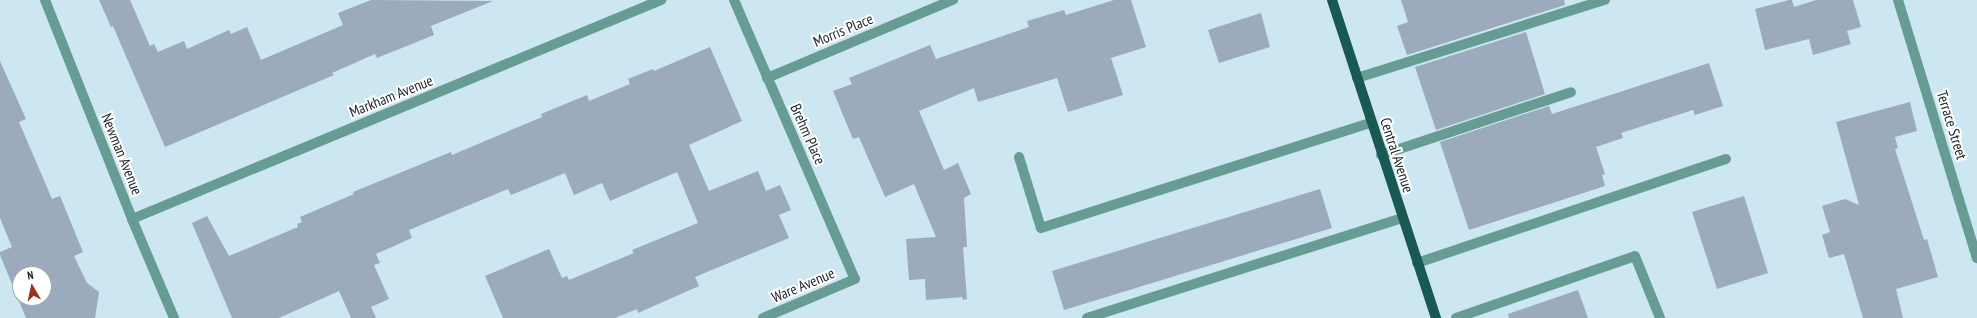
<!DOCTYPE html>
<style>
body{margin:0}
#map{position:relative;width:1977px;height:318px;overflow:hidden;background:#cce7f1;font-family:"PT Sans Narrow",sans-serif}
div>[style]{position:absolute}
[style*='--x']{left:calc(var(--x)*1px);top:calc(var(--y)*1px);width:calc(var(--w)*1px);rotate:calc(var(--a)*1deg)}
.building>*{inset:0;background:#9baabd}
.minor>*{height:10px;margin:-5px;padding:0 5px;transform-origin:5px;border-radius:5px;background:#679c95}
.major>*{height:10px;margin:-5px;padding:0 5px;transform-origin:5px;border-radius:5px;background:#195953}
span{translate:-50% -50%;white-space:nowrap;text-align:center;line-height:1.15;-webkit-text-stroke:4px #fff;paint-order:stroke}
.street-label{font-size:15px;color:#192327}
.north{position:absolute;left:12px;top:266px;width:40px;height:40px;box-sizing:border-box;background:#fff;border:1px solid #a3a7a9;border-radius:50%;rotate:351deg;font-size:11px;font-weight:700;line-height:16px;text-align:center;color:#192327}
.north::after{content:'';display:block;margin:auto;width:14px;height:18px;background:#9c3419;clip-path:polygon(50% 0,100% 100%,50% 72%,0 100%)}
</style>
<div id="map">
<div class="building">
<div style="clip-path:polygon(99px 0,130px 0,150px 46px,154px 44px,158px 52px,184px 41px,187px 49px,229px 30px,231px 34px,247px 27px,261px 60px,343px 25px,338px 13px,371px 0,493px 1px,431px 26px,434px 35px,377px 58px,375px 54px,332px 73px,334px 75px,165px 147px,113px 26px,111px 27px)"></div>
<div style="clip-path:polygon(1114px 0,1131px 0,1146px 47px,1111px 58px,1123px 95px,1068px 112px,1057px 78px,978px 102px,974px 88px,919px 111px,944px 170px,958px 163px,971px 194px,964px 198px,967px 247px,963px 247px,967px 299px,963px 300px,962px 297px,926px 300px,925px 279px,909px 280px,906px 239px,936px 237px,914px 184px,885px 197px,859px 137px,853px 139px,833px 91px,852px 84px,849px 78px,930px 45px,936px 59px,1029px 27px,1027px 21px,1064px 10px,1066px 15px)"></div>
<div style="clip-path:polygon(1401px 0,1564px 0,1565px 5px,1407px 55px,1397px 26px,1408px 22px)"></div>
<div style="clip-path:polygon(1789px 0,1792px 0,1794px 7px,1816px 0,1853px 0,1861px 27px,1847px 31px,1851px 44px,1813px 55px,1809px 39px,1765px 50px,1755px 9px)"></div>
<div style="clip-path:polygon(1261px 13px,1270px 47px,1219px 63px,1208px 30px)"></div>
<div style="clip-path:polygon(1526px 32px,1545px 94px,1436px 130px,1415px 67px)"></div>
<div style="clip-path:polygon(710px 47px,742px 121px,689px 145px,709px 191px,758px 171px,766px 191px,780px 185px,791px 210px,779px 215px,789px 238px,695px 277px,699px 286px,638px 313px,637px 309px,615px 318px,503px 318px,485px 276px,549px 249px,562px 278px,567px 276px,569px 280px,634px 253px,632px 250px,698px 223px,677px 172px,610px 201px,602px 183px,574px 195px,565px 173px,511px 195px,508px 189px,409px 230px,412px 238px,376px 254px,380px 263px,374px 265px,389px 299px,371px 307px,376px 318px,351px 318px,339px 291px,279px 318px,232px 318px,192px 223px,207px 216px,229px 256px,298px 227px,297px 224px,302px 222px,300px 217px,354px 194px,353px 192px,451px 152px,452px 155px,542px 117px,541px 114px,587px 95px,589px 101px,630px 84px,628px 79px,653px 69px,654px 71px)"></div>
<div style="clip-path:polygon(evenodd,0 61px,26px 119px,19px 122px,52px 199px,60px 196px,83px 252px,74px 256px,87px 283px,99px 292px,95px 318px,26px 318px,0 255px,0 252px,12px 247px,0 218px,0 61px,20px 274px,44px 274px,44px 298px,20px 298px,20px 274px)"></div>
<div style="clip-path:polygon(1709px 63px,1723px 106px,1695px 115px,1693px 110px,1621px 133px,1623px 138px,1596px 147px,1605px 174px,1602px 175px,1605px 186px,1469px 230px,1440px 142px,1549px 106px,1552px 114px)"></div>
<div style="clip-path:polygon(1910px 102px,1917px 131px,1895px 137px,1898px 148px,1895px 149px,1924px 240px,1927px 239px,1938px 277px,1896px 289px,1903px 318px,1863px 318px,1844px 254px,1829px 258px,1822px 235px,1830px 232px,1822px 206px,1845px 199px,1859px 205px,1836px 122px)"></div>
<div style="clip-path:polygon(1320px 189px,1332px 228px,1064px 310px,1052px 271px)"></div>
<div style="clip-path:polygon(1744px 196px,1768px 273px,1717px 289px,1692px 212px)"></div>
<div style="clip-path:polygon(1578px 290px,1588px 318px,1509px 318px,1508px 314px)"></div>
</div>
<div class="minor">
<div style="--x:45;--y:0;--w:236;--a:68.3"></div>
<div style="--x:132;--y:219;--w:108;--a:67"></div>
<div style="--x:734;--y:0;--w:304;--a:66.6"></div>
<div style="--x:855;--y:279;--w:100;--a:157"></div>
<div style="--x:1898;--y:0;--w:270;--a:73"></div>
<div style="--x:767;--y:78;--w:202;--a:-22.8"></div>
<div style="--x:1357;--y:78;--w:260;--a:-17.5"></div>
<div style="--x:1381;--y:155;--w:200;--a:-18.3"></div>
<div style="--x:1019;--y:157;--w:74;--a:72.8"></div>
<div style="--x:1041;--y:228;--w:346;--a:-17.7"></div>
<div style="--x:132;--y:219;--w:573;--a:-22.49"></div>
<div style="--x:1417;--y:263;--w:326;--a:-18.6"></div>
<div style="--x:1087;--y:318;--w:330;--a:-17.6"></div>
<div style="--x:1456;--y:318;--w:189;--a:-19.1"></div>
<div style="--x:1635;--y:256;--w:67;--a:68"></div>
</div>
<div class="major">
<div style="--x:1332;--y:0;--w:335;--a:71.9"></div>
</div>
<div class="street-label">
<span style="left:843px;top:30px;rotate:-23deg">Morris Place</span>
<span style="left:391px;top:96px;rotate:-22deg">Markham Avenue</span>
<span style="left:1952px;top:125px;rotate:73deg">Terrace Street</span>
<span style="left:808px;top:134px;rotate:66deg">Brehm Place</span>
<span style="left:122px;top:154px;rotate:68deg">Newman Avenue</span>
<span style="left:1397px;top:155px;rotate:72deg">Central Avenue</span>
<span style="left:803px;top:285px;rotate:-23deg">Ware Avenue</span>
</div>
<div class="north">N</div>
</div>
